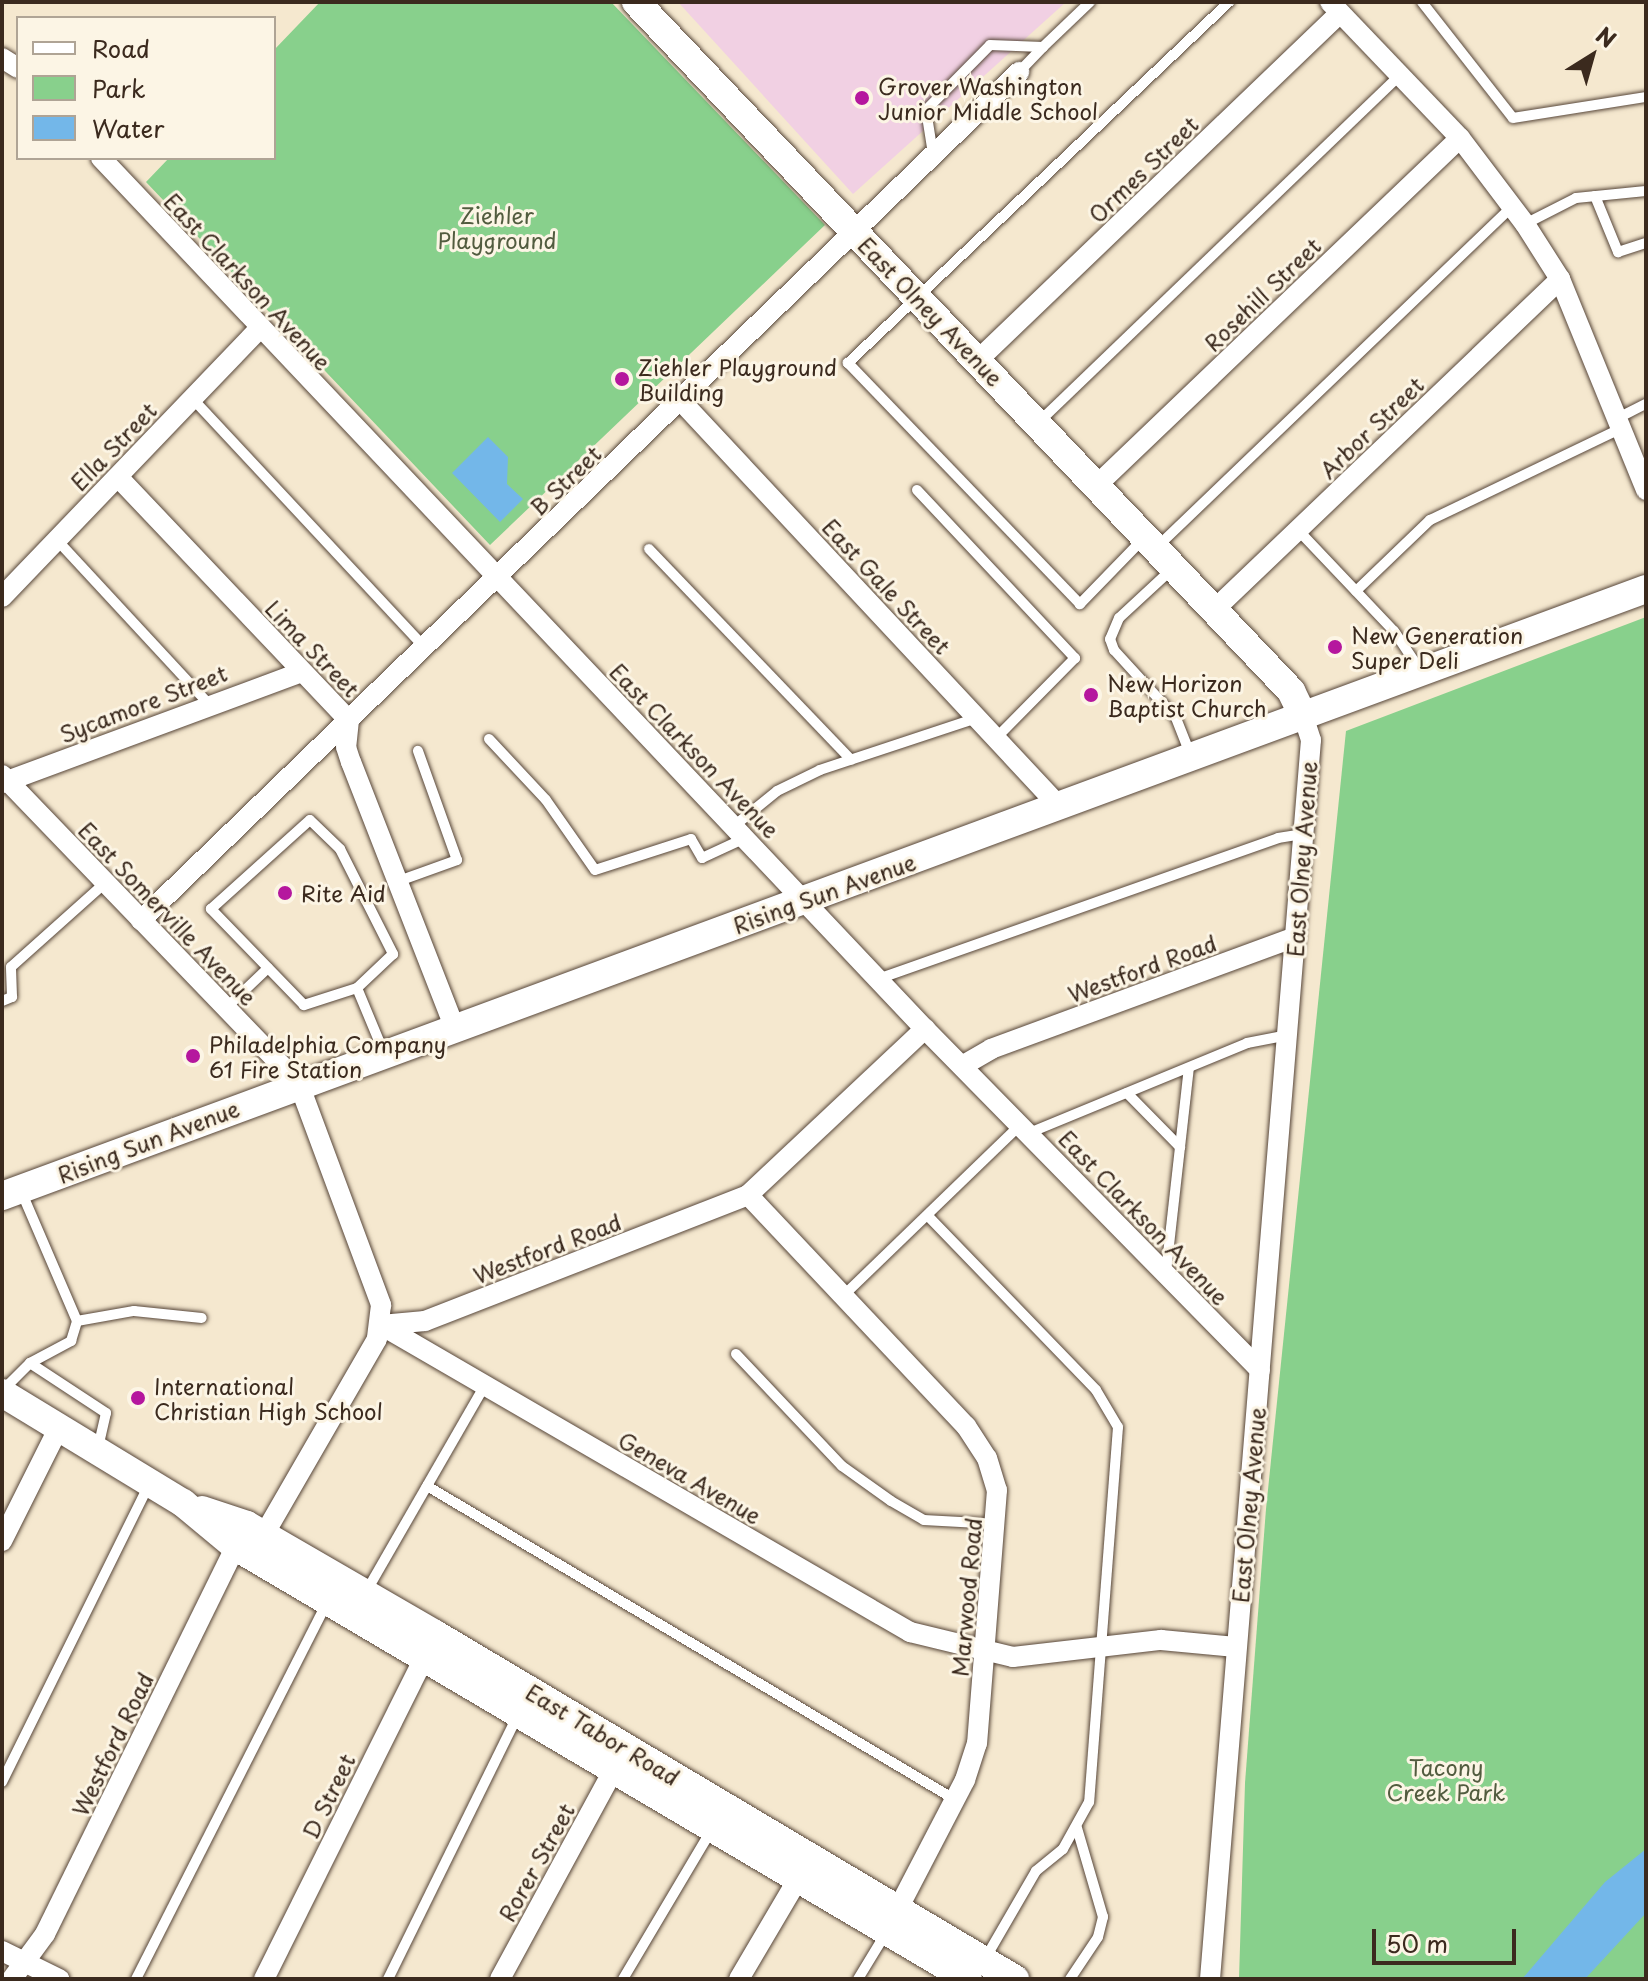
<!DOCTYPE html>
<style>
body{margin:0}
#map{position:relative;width:1648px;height:1981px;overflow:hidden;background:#f5e8cf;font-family:"Playpen Sans",sans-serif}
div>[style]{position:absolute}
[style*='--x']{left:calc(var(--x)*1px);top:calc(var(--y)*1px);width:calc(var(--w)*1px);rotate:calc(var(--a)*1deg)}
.built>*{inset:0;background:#f1d0e3}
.green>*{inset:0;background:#88d08c}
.water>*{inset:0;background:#73b7e9}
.roads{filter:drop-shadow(0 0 2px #574639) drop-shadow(0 0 2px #574639)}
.lane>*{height:10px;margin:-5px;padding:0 5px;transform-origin:5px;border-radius:5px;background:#fff}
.street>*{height:20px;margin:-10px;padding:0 10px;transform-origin:10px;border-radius:10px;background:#fff}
.secondary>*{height:28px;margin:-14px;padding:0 14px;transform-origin:14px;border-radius:14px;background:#fff}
.dots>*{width:22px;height:22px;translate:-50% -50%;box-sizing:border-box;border:4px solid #fcf5e5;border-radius:50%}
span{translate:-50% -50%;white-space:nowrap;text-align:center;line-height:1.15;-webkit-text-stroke:6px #fcf5e5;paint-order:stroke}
.poi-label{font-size:22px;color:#3b2a1e}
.left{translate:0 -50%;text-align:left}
.street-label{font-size:22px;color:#3b2a1e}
.park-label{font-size:22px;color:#525c3f}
.frame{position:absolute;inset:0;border:4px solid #3b2a1e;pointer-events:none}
.legend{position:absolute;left:16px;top:16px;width:260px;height:144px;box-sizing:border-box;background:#fcf5e5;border:2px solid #afa495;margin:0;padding:10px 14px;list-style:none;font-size:24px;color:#3b2a1e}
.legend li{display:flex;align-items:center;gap:16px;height:40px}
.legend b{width:40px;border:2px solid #afa495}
.north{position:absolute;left:1552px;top:16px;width:80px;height:80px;-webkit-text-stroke:6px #fcf5e5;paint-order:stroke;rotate:37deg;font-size:22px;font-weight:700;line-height:32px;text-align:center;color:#3b2a1e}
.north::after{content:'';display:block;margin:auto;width:28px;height:36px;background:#3b2a1e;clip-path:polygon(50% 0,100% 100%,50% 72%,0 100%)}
.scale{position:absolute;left:1372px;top:1929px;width:144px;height:36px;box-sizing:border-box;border:4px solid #3b2a1e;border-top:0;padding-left:10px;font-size:24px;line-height:28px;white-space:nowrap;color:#3b2a1e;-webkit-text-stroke:6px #fcf5e5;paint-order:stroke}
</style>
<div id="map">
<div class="built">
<div style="clip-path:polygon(678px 2px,1066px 2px,853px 194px)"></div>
</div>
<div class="green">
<div style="clip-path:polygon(320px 2px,611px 2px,825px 225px,490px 545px,146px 182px,169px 158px,274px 158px,274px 50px)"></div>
<div style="clip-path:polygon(1646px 617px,1646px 1979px,1239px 1979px,1245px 1783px,1266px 1509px,1346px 731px)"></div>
</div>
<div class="water">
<div style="clip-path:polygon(488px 437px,508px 457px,507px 484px,523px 499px,500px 522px,452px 473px)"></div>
<div style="clip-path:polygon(1646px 1849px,1646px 1913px,1585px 1979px,1522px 1979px,1605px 1882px)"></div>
</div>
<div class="roads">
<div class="lane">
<div style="--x:1422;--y:2;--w:147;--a:51.9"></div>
<div style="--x:1513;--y:118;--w:135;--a:-9"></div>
<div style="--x:1043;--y:47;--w:65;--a:-43.8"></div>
<div style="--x:933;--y:154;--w:45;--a:-99"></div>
<div style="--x:926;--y:110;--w:91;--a:-45.4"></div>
<div style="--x:990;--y:45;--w:53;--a:2.2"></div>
<div style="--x:1043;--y:47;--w:35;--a:134"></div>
<div style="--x:1595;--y:196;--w:61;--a:67.7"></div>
<div style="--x:1618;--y:252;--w:29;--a:-18"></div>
<div style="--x:1525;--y:224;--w:57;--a:-27"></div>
<div style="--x:1576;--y:198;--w:70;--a:-5.7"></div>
<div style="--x:192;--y:398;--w:342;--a:47"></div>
<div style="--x:1618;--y:418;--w:31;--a:-27"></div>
<div style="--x:1039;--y:422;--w:501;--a:-43.87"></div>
<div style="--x:917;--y:490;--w:231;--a:46.8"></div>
<div style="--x:1075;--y:658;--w:112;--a:134.6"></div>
<div style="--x:1298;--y:530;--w:139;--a:46.5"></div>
<div style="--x:1394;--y:631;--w:47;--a:56.3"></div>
<div style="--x:1143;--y:539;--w:91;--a:134.1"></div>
<div style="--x:1080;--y:604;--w:335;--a:-133.9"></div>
<div style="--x:848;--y:363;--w:525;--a:-43.46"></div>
<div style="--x:57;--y:540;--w:222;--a:47.2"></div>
<div style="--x:1156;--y:548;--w:494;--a:-43.8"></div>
<div style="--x:649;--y:549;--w:292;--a:46.2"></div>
<div style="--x:1172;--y:569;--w:72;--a:137.2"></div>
<div style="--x:1119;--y:618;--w:23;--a:113"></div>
<div style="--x:1110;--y:639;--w:12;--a:70"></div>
<div style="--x:1114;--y:650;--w:92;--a:47.6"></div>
<div style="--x:1176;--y:718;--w:41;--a:68.5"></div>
<div style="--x:1356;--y:591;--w:103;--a:-43.8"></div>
<div style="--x:1430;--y:520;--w:213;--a:-25.6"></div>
<div style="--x:489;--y:739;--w:83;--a:46.9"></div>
<div style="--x:546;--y:800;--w:85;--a:55"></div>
<div style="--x:595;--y:870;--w:101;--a:-17.9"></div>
<div style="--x:691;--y:839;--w:22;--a:60"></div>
<div style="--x:702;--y:858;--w:47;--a:-24.9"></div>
<div style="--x:310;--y:820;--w:42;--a:44"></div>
<div style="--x:340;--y:849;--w:118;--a:63.2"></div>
<div style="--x:393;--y:954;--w:50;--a:136.6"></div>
<div style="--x:357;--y:988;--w:56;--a:162.2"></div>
<div style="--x:304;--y:1005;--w:134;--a:-134.1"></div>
<div style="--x:211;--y:909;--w:133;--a:-42"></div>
<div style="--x:734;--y:826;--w:55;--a:-39.1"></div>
<div style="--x:777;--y:791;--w:48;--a:-26"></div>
<div style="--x:820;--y:770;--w:165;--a:-18.3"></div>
<div style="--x:396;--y:882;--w:65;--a:-19.8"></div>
<div style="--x:457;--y:860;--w:116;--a:-109.7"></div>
<div style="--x:878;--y:979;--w:424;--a:-19.4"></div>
<div style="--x:1278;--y:838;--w:26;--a:-9"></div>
<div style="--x:357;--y:988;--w:70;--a:67.4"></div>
<div style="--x:2;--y:1001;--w:11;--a:-22"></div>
<div style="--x:12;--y:997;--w:30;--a:-92"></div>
<div style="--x:11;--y:967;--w:126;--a:-41.8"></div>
<div style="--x:226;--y:1008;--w:58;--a:-43.6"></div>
<div style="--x:1127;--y:1093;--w:76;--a:45.5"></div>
<div style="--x:1029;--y:1133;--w:236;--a:-22.4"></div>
<div style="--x:1247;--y:1043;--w:42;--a:-11"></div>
<div style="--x:928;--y:1216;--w:242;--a:46"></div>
<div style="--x:1096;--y:1390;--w:43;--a:59.3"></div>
<div style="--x:1118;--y:1427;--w:376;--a:94.4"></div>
<div style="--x:1089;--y:1802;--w:54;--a:119"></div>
<div style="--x:1063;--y:1849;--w:35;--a:141"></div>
<div style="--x:1036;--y:1871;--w:102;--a:120.1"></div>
<div style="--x:1166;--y:1272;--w:205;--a:-83.6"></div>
<div style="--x:843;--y:1296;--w:246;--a:-44"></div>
<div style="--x:77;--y:1321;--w:58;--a:-10"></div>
<div style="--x:134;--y:1311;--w:68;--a:5.9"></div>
<div style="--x:736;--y:1354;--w:154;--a:46.6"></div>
<div style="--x:842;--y:1466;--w:60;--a:35.5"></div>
<div style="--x:891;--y:1501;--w:38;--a:30"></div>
<div style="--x:924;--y:1520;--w:73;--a:3.1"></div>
<div style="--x:30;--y:1363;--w:91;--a:33.3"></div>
<div style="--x:106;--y:1413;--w:35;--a:103"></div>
<div style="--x:2;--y:1391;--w:40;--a:-45"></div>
<div style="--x:30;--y:1363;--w:47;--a:-28.2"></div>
<div style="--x:71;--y:1341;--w:21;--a:-73"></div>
<div style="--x:77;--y:1321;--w:142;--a:-113.3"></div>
<div style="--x:427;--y:1486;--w:613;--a:30.71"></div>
<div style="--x:366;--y:1592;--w:239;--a:-60.1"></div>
<div style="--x:2;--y:1782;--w:330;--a:-63.7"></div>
<div style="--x:136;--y:1979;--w:422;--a:-63.1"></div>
<div style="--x:388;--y:1979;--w:294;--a:-63.8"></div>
<div style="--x:623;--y:1979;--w:174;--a:-59.3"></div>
<div style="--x:858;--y:1979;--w:54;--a:-58.7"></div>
<div style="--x:1070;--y:1979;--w:50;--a:-56.3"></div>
<div style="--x:1098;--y:1937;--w:21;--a:-76"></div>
<div style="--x:1103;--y:1917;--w:93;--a:-106.3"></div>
</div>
<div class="street">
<div style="--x:1330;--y:2;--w:188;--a:46.3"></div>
<div style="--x:1460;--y:138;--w:108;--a:52.9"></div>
<div style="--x:1525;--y:224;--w:65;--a:57.5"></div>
<div style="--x:1560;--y:279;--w:228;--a:67.8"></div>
<div style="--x:2;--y:58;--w:19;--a:32"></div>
<div style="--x:101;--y:158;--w:1199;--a:46.59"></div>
<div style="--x:925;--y:1029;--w:478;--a:45.5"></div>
<div style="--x:978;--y:360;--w:501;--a:-43.79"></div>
<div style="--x:681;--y:401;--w:553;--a:46.98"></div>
<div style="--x:118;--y:477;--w:335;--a:46.5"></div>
<div style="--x:349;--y:720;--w:27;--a:96"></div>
<div style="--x:346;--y:747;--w:16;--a:72"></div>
<div style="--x:351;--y:762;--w:283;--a:68.7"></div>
<div style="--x:1097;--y:485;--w:502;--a:-43.71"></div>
<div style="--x:2;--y:597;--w:371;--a:-46.2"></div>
<div style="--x:1214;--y:610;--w:479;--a:-43.7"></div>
<div style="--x:2;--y:775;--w:429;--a:46.1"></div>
<div style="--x:299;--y:1084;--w:236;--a:69.6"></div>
<div style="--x:381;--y:1305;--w:34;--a:97"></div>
<div style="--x:377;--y:1339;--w:238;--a:120"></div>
<div style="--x:2;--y:783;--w:320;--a:-20.3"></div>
<div style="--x:141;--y:920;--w:1221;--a:-44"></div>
<div style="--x:962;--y:1066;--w:34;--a:-30"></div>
<div style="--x:991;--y:1049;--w:324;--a:-20.2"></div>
<div style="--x:748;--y:1195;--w:318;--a:46.7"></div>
<div style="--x:966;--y:1426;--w:38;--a:57"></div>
<div style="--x:987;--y:1458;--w:34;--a:73"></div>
<div style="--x:997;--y:1490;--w:254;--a:94.5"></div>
<div style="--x:977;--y:1743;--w:39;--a:108"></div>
<div style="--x:965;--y:1780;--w:158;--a:117.5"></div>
<div style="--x:381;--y:1325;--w:612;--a:30.13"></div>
<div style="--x:910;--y:1632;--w:106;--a:13.6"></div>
<div style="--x:1013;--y:1657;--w:149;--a:-6.6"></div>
<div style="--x:1161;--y:1640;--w:75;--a:5.3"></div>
<div style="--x:381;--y:1325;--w:44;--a:-5.2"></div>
<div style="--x:425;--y:1321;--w:347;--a:-21.3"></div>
<div style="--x:748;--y:1195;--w:243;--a:-43.2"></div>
<div style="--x:2;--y:1541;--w:127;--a:-63.4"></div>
<div style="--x:2;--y:1951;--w:64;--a:26.2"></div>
<div style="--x:12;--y:1979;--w:56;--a:-53.7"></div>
<div style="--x:45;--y:1934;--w:444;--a:-63.8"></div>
<div style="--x:264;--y:1979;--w:372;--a:-63.5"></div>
<div style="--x:500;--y:1979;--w:241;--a:-61.5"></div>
<div style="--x:739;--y:1979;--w:116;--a:-59.5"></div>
<div style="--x:1210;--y:1979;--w:1243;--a:-85.34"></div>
<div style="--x:1311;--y:740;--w:25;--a:-108"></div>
</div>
<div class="secondary">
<div style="--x:636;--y:2;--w:951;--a:46.45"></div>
<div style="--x:1291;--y:691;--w:28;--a:64"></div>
<div style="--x:2;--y:1196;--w:1752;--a:-20.27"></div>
<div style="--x:2;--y:1393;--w:212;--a:31.3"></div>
<div style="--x:183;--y:1503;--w:69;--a:39.7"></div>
<div style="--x:236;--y:1547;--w:850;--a:30.55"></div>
<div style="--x:202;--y:1510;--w:47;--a:18.4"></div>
<div style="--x:247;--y:1525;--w:217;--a:30.1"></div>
<div style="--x:435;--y:1634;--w:675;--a:30.75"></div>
</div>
</div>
<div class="dots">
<div style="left:862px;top:98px;background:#b5179e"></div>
<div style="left:622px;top:379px;background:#b5179e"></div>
<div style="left:1335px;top:647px;background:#b5179e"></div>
<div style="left:1091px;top:695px;background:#b5179e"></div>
<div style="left:285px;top:893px;background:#b5179e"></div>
<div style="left:193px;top:1056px;background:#b5179e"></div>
<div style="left:138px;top:1398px;background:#b5179e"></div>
</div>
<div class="poi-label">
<span class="left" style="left:878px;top:98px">Grover Washington<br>Junior Middle School</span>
<span class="left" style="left:638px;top:379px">Ziehler Playground<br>Building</span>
<span class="left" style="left:1351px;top:647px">New Generation<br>Super Deli</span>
<span class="left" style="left:1107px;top:695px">New Horizon<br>Baptist Church</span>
<span class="left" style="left:301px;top:893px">Rite Aid</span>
<span class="left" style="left:209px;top:1056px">Philadelphia Company<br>61 Fire Station</span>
<span class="left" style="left:154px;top:1398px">International<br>Christian High School</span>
</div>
<div class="street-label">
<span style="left:1143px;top:169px;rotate:-44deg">Ormes Street</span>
<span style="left:248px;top:281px;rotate:47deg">East Clarkson Avenue</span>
<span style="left:1262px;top:294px;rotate:-44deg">Rosehill Street</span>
<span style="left:931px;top:311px;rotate:46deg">East Olney Avenue</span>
<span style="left:1371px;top:427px;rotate:-44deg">Arbor Street</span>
<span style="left:113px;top:446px;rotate:-46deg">Ella Street</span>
<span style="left:565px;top:480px;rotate:-44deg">B Street</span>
<span style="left:887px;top:586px;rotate:47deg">East Gale Street</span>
<span style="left:313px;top:648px;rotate:46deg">Lima Street</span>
<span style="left:143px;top:703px;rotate:-21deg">Sycamore Street</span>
<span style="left:695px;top:750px;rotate:46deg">East Clarkson Avenue</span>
<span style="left:1301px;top:859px;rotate:-86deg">East Olney Avenue</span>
<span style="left:824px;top:893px;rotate:-20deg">Rising Sun Avenue</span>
<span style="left:168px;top:913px;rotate:46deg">East Somerville Avenue</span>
<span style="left:1142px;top:968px;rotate:-20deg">Westford Road</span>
<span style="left:148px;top:1141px;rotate:-21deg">Rising Sun Avenue</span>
<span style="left:1144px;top:1217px;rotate:46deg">East Clarkson Avenue</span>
<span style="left:547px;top:1248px;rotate:-21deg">Westford Road</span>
<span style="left:690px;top:1477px;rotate:30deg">Geneva Avenue</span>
<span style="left:1248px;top:1505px;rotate:-85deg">East Olney Avenue</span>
<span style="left:966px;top:1597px;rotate:-85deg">Marwood Road</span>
<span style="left:603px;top:1734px;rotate:31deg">East Tabor Road</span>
<span style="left:112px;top:1744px;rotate:-64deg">Westford Road</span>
<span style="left:328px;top:1796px;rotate:-64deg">D Street</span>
<span style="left:536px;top:1862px;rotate:-61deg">Rorer Street</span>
</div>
<div class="park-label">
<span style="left:497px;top:227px">Ziehler<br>Playground</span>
<span style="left:1446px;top:1779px">Tacony<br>Creek Park</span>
</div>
<div class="frame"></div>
<ul class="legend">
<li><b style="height:10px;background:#fff"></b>Road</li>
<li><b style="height:22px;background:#88d08c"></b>Park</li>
<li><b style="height:22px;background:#73b7e9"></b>Water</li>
</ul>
<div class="north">N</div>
<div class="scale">50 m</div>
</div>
